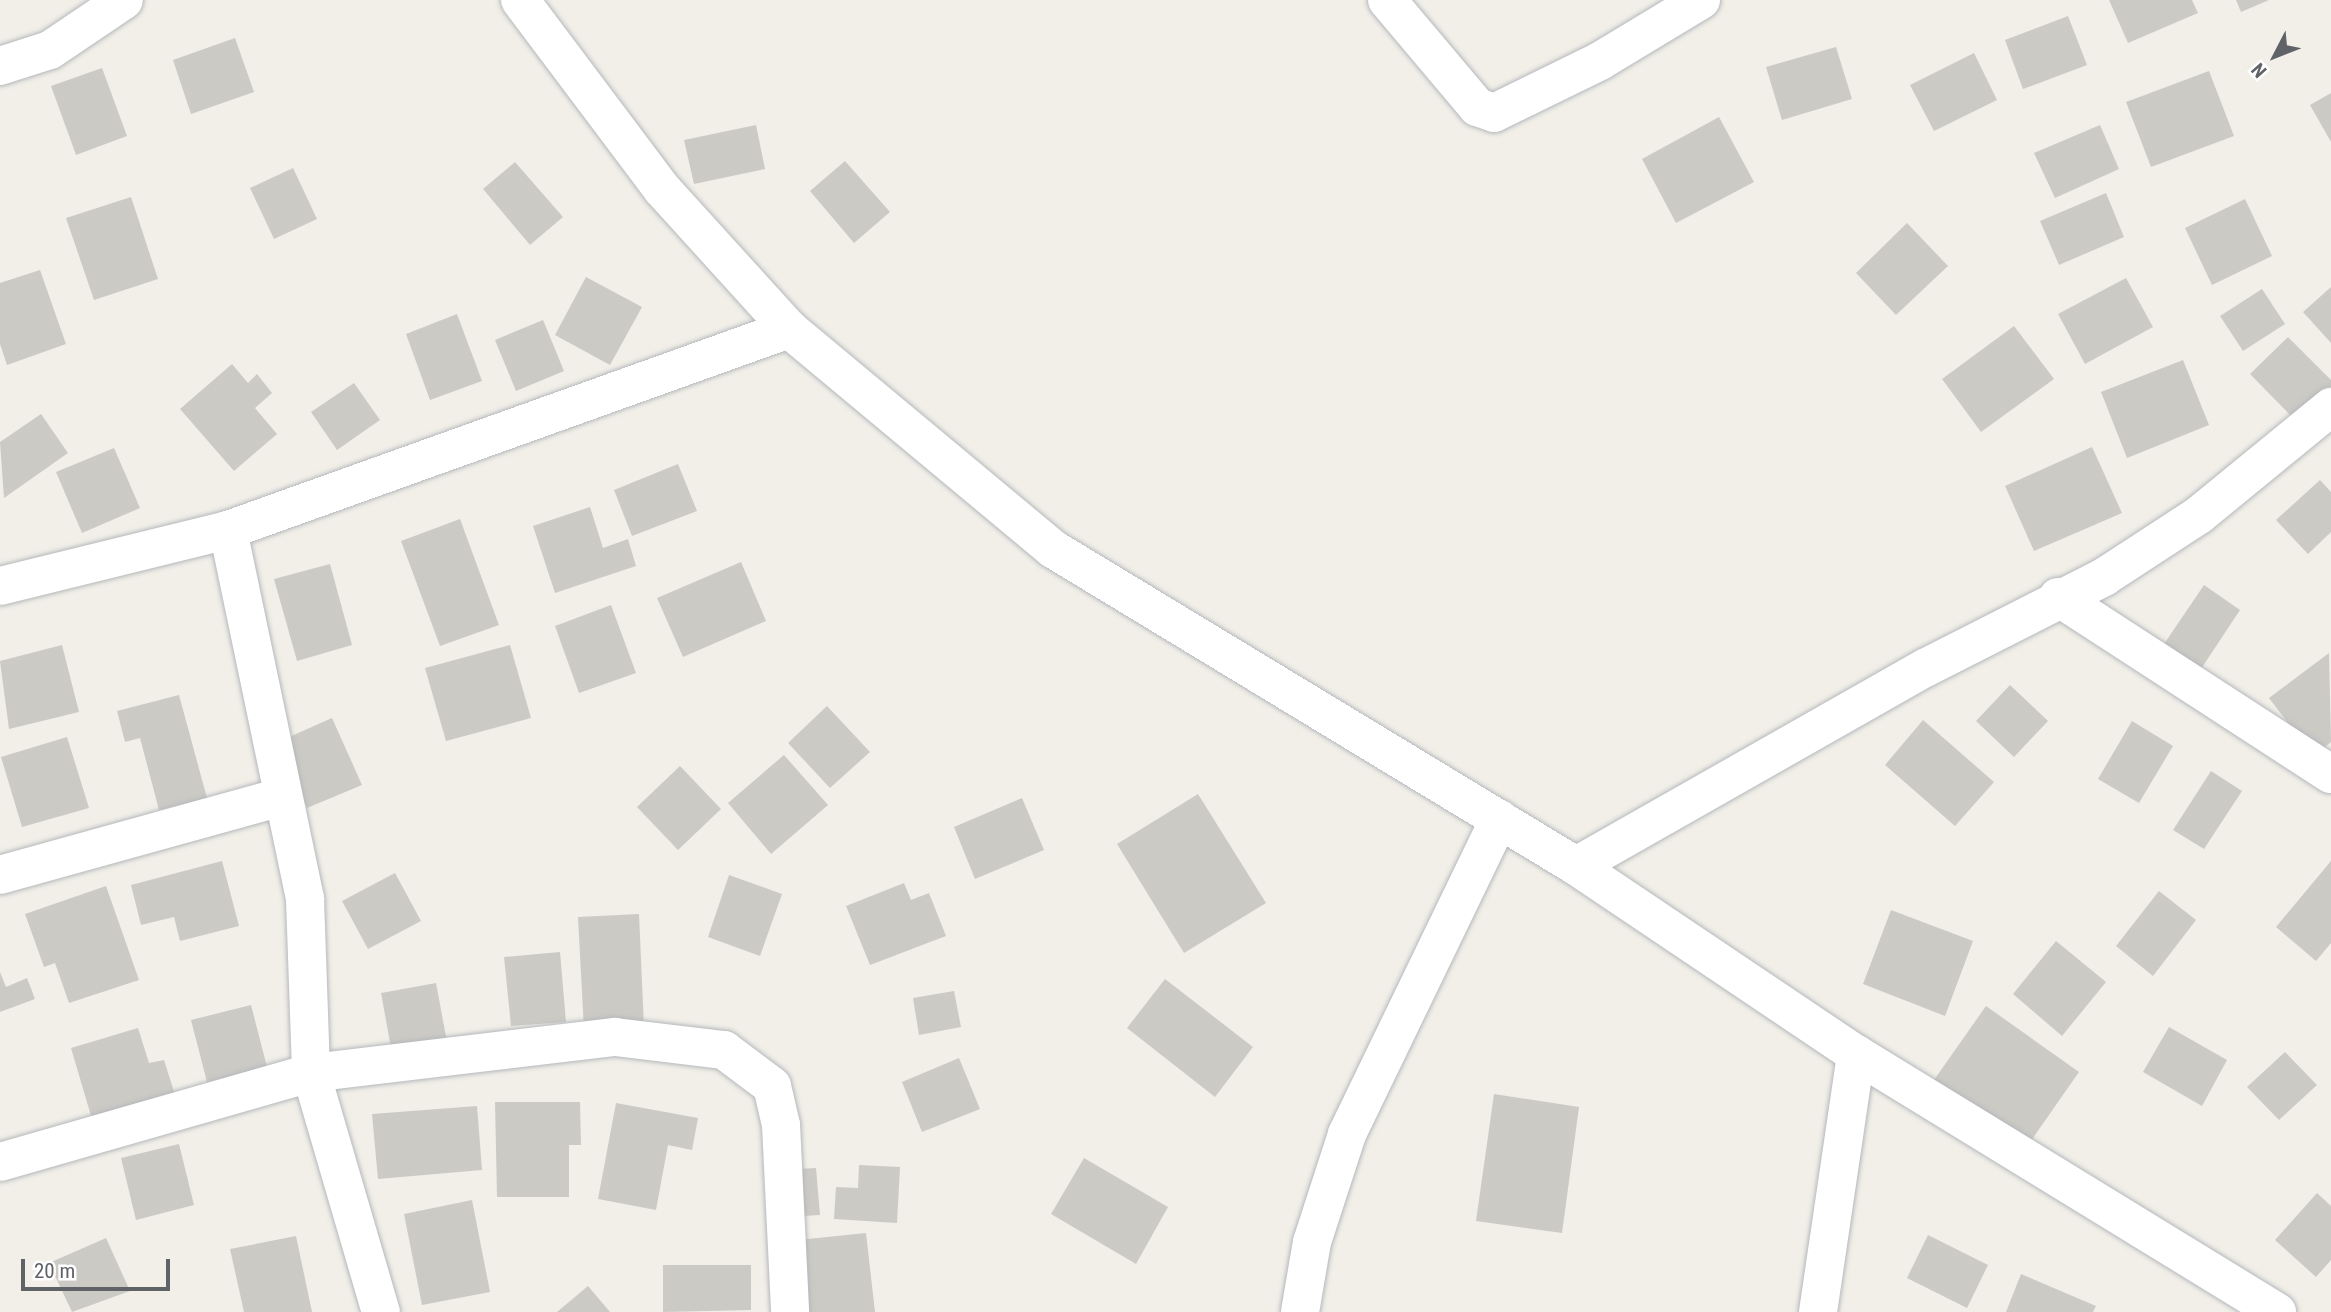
<!DOCTYPE html>
<style>
body{margin:0}
#map{position:relative;width:2331px;height:1312px;overflow:hidden;background:#f1efe8;font-family:"Roboto Condensed",sans-serif}
div>[style]{position:absolute}
[style*='--x']{left:calc(var(--x)*1px);top:calc(var(--y)*1px);width:calc(var(--w)*1px);rotate:calc(var(--a)*1deg)}
.building>*{inset:0;background:#cccac5}
.roads{filter:drop-shadow(0 0 2px #b5b8bc) drop-shadow(0 0 2px #b5b8bc)}
.minor>*{height:38px;margin:-19px;padding:0 19px;transform-origin:19px;border-radius:19px;background:#fff}
span{translate:-50% -50%;white-space:nowrap;text-align:center;line-height:1.15;-webkit-text-stroke:7px #fff;paint-order:stroke}
.north{position:absolute;left:2240px;top:21px;width:70px;height:70px;-webkit-text-stroke:5px #fff;paint-order:stroke;rotate:228deg;font-size:19px;font-weight:700;line-height:28px;text-align:center;color:#5f6368}
.north::after{content:'';display:block;margin:auto;width:24px;height:32px;background:#5f6368;clip-path:polygon(50% 0,100% 100%,50% 72%,0 100%)}
.scale{position:absolute;left:21px;top:1259px;width:149px;height:32px;box-sizing:border-box;border:4px solid #5f6368;border-top:0;padding-left:9px;font-size:21px;line-height:24px;white-space:nowrap;color:#5f6368;-webkit-text-stroke:5px #fff;paint-order:stroke}
</style>
<div id="map">
<div class="building">
<div style="clip-path:polygon(2109px 0,2192px 0,2198px 13px,2128px 43px)"></div>
<div style="clip-path:polygon(2236px 0,2269px 0,2241px 12px)"></div>
<div style="clip-path:polygon(2068px 16px,2087px 65px,2023px 89px,2005px 40px)"></div>
<div style="clip-path:polygon(235px 38px,254px 92px,191px 114px,173px 60px)"></div>
<div style="clip-path:polygon(1836px 47px,1852px 99px,1782px 120px,1766px 67px)"></div>
<div style="clip-path:polygon(1974px 53px,1997px 100px,1934px 131px,1910px 85px)"></div>
<div style="clip-path:polygon(102px 68px,127px 136px,76px 155px,51px 86px)"></div>
<div style="clip-path:polygon(2209px 71px,2234px 136px,2151px 167px,2126px 102px)"></div>
<div style="clip-path:polygon(2331px 93px,2331px 142px,2310px 105px)"></div>
<div style="clip-path:polygon(1719px 117px,1754px 182px,1676px 223px,1642px 159px)"></div>
<div style="clip-path:polygon(756px 125px,765px 169px,694px 184px,684px 140px)"></div>
<div style="clip-path:polygon(2100px 125px,2119px 169px,2055px 198px,2034px 153px)"></div>
<div style="clip-path:polygon(845px 161px,890px 212px,854px 243px,810px 191px)"></div>
<div style="clip-path:polygon(515px 162px,563px 217px,530px 245px,483px 189px)"></div>
<div style="clip-path:polygon(293px 168px,317px 219px,274px 239px,250px 188px)"></div>
<div style="clip-path:polygon(2106px 193px,2124px 237px,2059px 265px,2040px 221px)"></div>
<div style="clip-path:polygon(131px 197px,158px 279px,94px 300px,66px 218px)"></div>
<div style="clip-path:polygon(2245px 199px,2272px 256px,2212px 285px,2185px 228px)"></div>
<div style="clip-path:polygon(1907px 223px,1948px 266px,1896px 315px,1856px 273px)"></div>
<div style="clip-path:polygon(40px 270px,66px 344px,7px 365px,0 344px,0 283px)"></div>
<div style="clip-path:polygon(586px 277px,642px 307px,610px 365px,555px 335px)"></div>
<div style="clip-path:polygon(2126px 278px,2153px 327px,2085px 364px,2058px 314px)"></div>
<div style="clip-path:polygon(2331px 287px,2331px 343px,2303px 312px)"></div>
<div style="clip-path:polygon(2262px 289px,2285px 324px,2243px 351px,2220px 316px)"></div>
<div style="clip-path:polygon(457px 314px,482px 381px,430px 400px,406px 334px)"></div>
<div style="clip-path:polygon(543px 320px,564px 371px,516px 391px,495px 340px)"></div>
<div style="clip-path:polygon(2014px 326px,2054px 379px,1981px 432px,1942px 379px)"></div>
<div style="clip-path:polygon(2288px 337px,2331px 380px,2331px 388px,2297px 422px,2250px 374px)"></div>
<div style="clip-path:polygon(2183px 360px,2209px 425px,2127px 458px,2101px 392px)"></div>
<div style="clip-path:polygon(232px 364px,248px 383px,257px 374px,272px 393px,255px 408px,277px 434px,234px 471px,180px 409px)"></div>
<div style="clip-path:polygon(354px 383px,380px 420px,337px 450px,311px 412px)"></div>
<div style="clip-path:polygon(41px 414px,68px 453px,4px 498px,0 442px)"></div>
<div style="clip-path:polygon(2092px 447px,2122px 513px,2034px 551px,2005px 486px)"></div>
<div style="clip-path:polygon(114px 448px,140px 508px,82px 533px,56px 472px)"></div>
<div style="clip-path:polygon(678px 464px,697px 511px,632px 536px,614px 490px)"></div>
<div style="clip-path:polygon(2320px 480px,2331px 492px,2331px 532px,2308px 554px,2276px 520px)"></div>
<div style="clip-path:polygon(590px 507px,603px 548px,628px 539px,636px 566px,555px 593px,533px 526px)"></div>
<div style="clip-path:polygon(460px 519px,499px 625px,440px 646px,401px 541px)"></div>
<div style="clip-path:polygon(741px 562px,766px 621px,683px 657px,657px 598px)"></div>
<div style="clip-path:polygon(330px 564px,352px 645px,297px 661px,274px 579px)"></div>
<div style="clip-path:polygon(2204px 585px,2240px 610px,2197px 675px,2160px 650px)"></div>
<div style="clip-path:polygon(611px 605px,636px 673px,579px 693px,555px 626px)"></div>
<div style="clip-path:polygon(62px 645px,79px 712px,9px 729px,0 661px)"></div>
<div style="clip-path:polygon(510px 645px,531px 718px,446px 741px,425px 668px)"></div>
<div style="clip-path:polygon(2329px 653px,2331px 742px,2313px 756px,2269px 698px)"></div>
<div style="clip-path:polygon(2010px 685px,2048px 721px,2014px 757px,1976px 721px)"></div>
<div style="clip-path:polygon(179px 695px,207px 798px,159px 810px,140px 738px,125px 742px,117px 711px)"></div>
<div style="clip-path:polygon(827px 706px,870px 752px,830px 788px,788px 743px)"></div>
<div style="clip-path:polygon(332px 718px,362px 785px,307px 808px,278px 742px)"></div>
<div style="clip-path:polygon(1923px 720px,1994px 782px,1955px 826px,1885px 765px)"></div>
<div style="clip-path:polygon(2132px 721px,2173px 746px,2139px 803px,2098px 779px)"></div>
<div style="clip-path:polygon(67px 737px,89px 808px,22px 827px,1px 757px)"></div>
<div style="clip-path:polygon(784px 755px,828px 805px,771px 854px,728px 803px)"></div>
<div style="clip-path:polygon(680px 766px,721px 809px,678px 850px,637px 807px)"></div>
<div style="clip-path:polygon(2211px 771px,2242px 791px,2204px 849px,2173px 830px)"></div>
<div style="clip-path:polygon(1198px 794px,1266px 903px,1184px 953px,1117px 844px)"></div>
<div style="clip-path:polygon(1022px 798px,1044px 850px,975px 879px,954px 827px)"></div>
<div style="clip-path:polygon(222px 861px,239px 926px,180px 941px,174px 917px,141px 925px,131px 885px)"></div>
<div style="clip-path:polygon(2331px 861px,2331px 943px,2316px 961px,2276px 927px)"></div>
<div style="clip-path:polygon(395px 873px,421px 921px,368px 949px,342px 901px)"></div>
<div style="clip-path:polygon(729px 875px,782px 894px,760px 956px,708px 937px)"></div>
<div style="clip-path:polygon(904px 883px,911px 900px,929px 893px,946px 936px,870px 965px,846px 906px)"></div>
<div style="clip-path:polygon(106px 886px,139px 980px,69px 1003px,55px 963px,44px 967px,25px 914px)"></div>
<div style="clip-path:polygon(2159px 891px,2196px 920px,2153px 976px,2116px 946px)"></div>
<div style="clip-path:polygon(1891px 910px,1973px 941px,1945px 1016px,1863px 984px)"></div>
<div style="clip-path:polygon(639px 914px,644px 1027px,584px 1030px,578px 917px)"></div>
<div style="clip-path:polygon(2056px 941px,2106px 982px,2062px 1036px,2013px 994px)"></div>
<div style="clip-path:polygon(560px 952px,566px 1022px,511px 1026px,504px 957px)"></div>
<div style="clip-path:polygon(0 972px,6px 987px,27px 978px,35px 999px,0 1012px)"></div>
<div style="clip-path:polygon(1165px 979px,1253px 1047px,1215px 1097px,1127px 1028px)"></div>
<div style="clip-path:polygon(436px 983px,447px 1042px,392px 1053px,381px 993px)"></div>
<div style="clip-path:polygon(954px 991px,961px 1027px,919px 1035px,913px 998px)"></div>
<div style="clip-path:polygon(251px 1005px,267px 1067px,207px 1082px,191px 1020px)"></div>
<div style="clip-path:polygon(1986px 1006px,2079px 1072px,2028px 1145px,1934px 1080px)"></div>
<div style="clip-path:polygon(2169px 1027px,2227px 1060px,2202px 1106px,2143px 1072px)"></div>
<div style="clip-path:polygon(138px 1028px,149px 1063px,164px 1060px,177px 1101px,94px 1126px,71px 1048px)"></div>
<div style="clip-path:polygon(2285px 1052px,2317px 1085px,2279px 1120px,2247px 1087px)"></div>
<div style="clip-path:polygon(959px 1058px,980px 1109px,922px 1132px,902px 1082px)"></div>
<div style="clip-path:polygon(1494px 1094px,1579px 1107px,1562px 1233px,1476px 1221px)"></div>
<div style="clip-path:polygon(495px 1102px,580px 1102px,581px 1145px,569px 1145px,569px 1197px,497px 1197px)"></div>
<div style="clip-path:polygon(616px 1103px,698px 1118px,692px 1150px,668px 1145px,656px 1210px,598px 1199px)"></div>
<div style="clip-path:polygon(477px 1106px,482px 1170px,378px 1179px,372px 1114px)"></div>
<div style="clip-path:polygon(179px 1144px,194px 1205px,136px 1220px,121px 1158px)"></div>
<div style="clip-path:polygon(1084px 1158px,1168px 1207px,1136px 1264px,1051px 1214px)"></div>
<div style="clip-path:polygon(859px 1165px,900px 1167px,897px 1223px,834px 1219px,836px 1187px,858px 1188px)"></div>
<div style="clip-path:polygon(816px 1168px,820px 1215px,785px 1217px,781px 1170px)"></div>
<div style="clip-path:polygon(2317px 1193px,2331px 1206px,2331px 1260px,2316px 1277px,2275px 1240px)"></div>
<div style="clip-path:polygon(472px 1200px,490px 1292px,422px 1305px,404px 1214px)"></div>
<div style="clip-path:polygon(866px 1233px,875px 1312px,806px 1312px,798px 1240px)"></div>
<div style="clip-path:polygon(1928px 1235px,1988px 1265px,1967px 1308px,1907px 1278px)"></div>
<div style="clip-path:polygon(296px 1236px,312px 1312px,244px 1312px,230px 1249px)"></div>
<div style="clip-path:polygon(106px 1238px,130px 1291px,72px 1312px,49px 1263px)"></div>
<div style="clip-path:polygon(663px 1265px,751px 1265px,751px 1310px,663px 1312px)"></div>
<div style="clip-path:polygon(2021px 1274px,2096px 1306px,2093px 1312px,2006px 1312px)"></div>
<div style="clip-path:polygon(588px 1286px,610px 1312px,557px 1312px)"></div>
</div>
<div class="roads">
<div class="minor">
<div style="--x:520;--y:0;--w:236;--a:53.1"></div>
<div style="--x:662;--y:189;--w:189;--a:47.8"></div>
<div style="--x:789;--y:329;--w:344;--a:39.8"></div>
<div style="--x:1053;--y:549;--w:612;--a:31.22"></div>
<div style="--x:1576;--y:866;--w:337;--a:33.9"></div>
<div style="--x:1856;--y:1054;--w:494;--a:31.5"></div>
<div style="--x:1387;--y:0;--w:140;--a:49.9"></div>
<div style="--x:1477;--y:107;--w:18;--a:19"></div>
<div style="--x:1494;--y:113;--w:118;--a:-26.1"></div>
<div style="--x:1600;--y:61;--w:118;--a:-31.1"></div>
<div style="--x:0;--y:66;--w:52;--a:-17.7"></div>
<div style="--x:50;--y:50;--w:89;--a:-34"></div>
<div style="--x:228;--y:530;--w:377;--a:78.2"></div>
<div style="--x:305;--y:899;--w:174;--a:88"></div>
<div style="--x:311;--y:1073;--w:306;--a:-6.8"></div>
<div style="--x:615;--y:1037;--w:110;--a:6.8"></div>
<div style="--x:724;--y:1050;--w:60;--a:36.9"></div>
<div style="--x:772;--y:1086;--w:40;--a:77"></div>
<div style="--x:781;--y:1125;--w:187;--a:87.2"></div>
<div style="--x:0;--y:586;--w:235;--a:-13.8"></div>
<div style="--x:228;--y:530;--w:596;--a:-19.71"></div>
<div style="--x:2058;--y:597;--w:325;--a:33"></div>
<div style="--x:1576;--y:866;--w:401;--a:-29.6"></div>
<div style="--x:1925;--y:668;--w:201;--a:-26.9"></div>
<div style="--x:2104;--y:577;--w:113;--a:-33.1"></div>
<div style="--x:2199;--y:515;--w:171;--a:-39.3"></div>
<div style="--x:0;--y:875;--w:293;--a:-15.5"></div>
<div style="--x:0;--y:1162;--w:323;--a:-16"></div>
<div style="--x:311;--y:1073;--w:249;--a:73.7"></div>
<div style="--x:1300;--y:1312;--w:71;--a:-80.3"></div>
<div style="--x:1312;--y:1242;--w:114;--a:-72"></div>
<div style="--x:1347;--y:1134;--w:350;--a:-64.2"></div>
<div style="--x:1818;--y:1312;--w:261;--a:-81.6"></div>
</div>
</div>
<div class="north">N</div>
<div class="scale">20 m</div>
</div>
